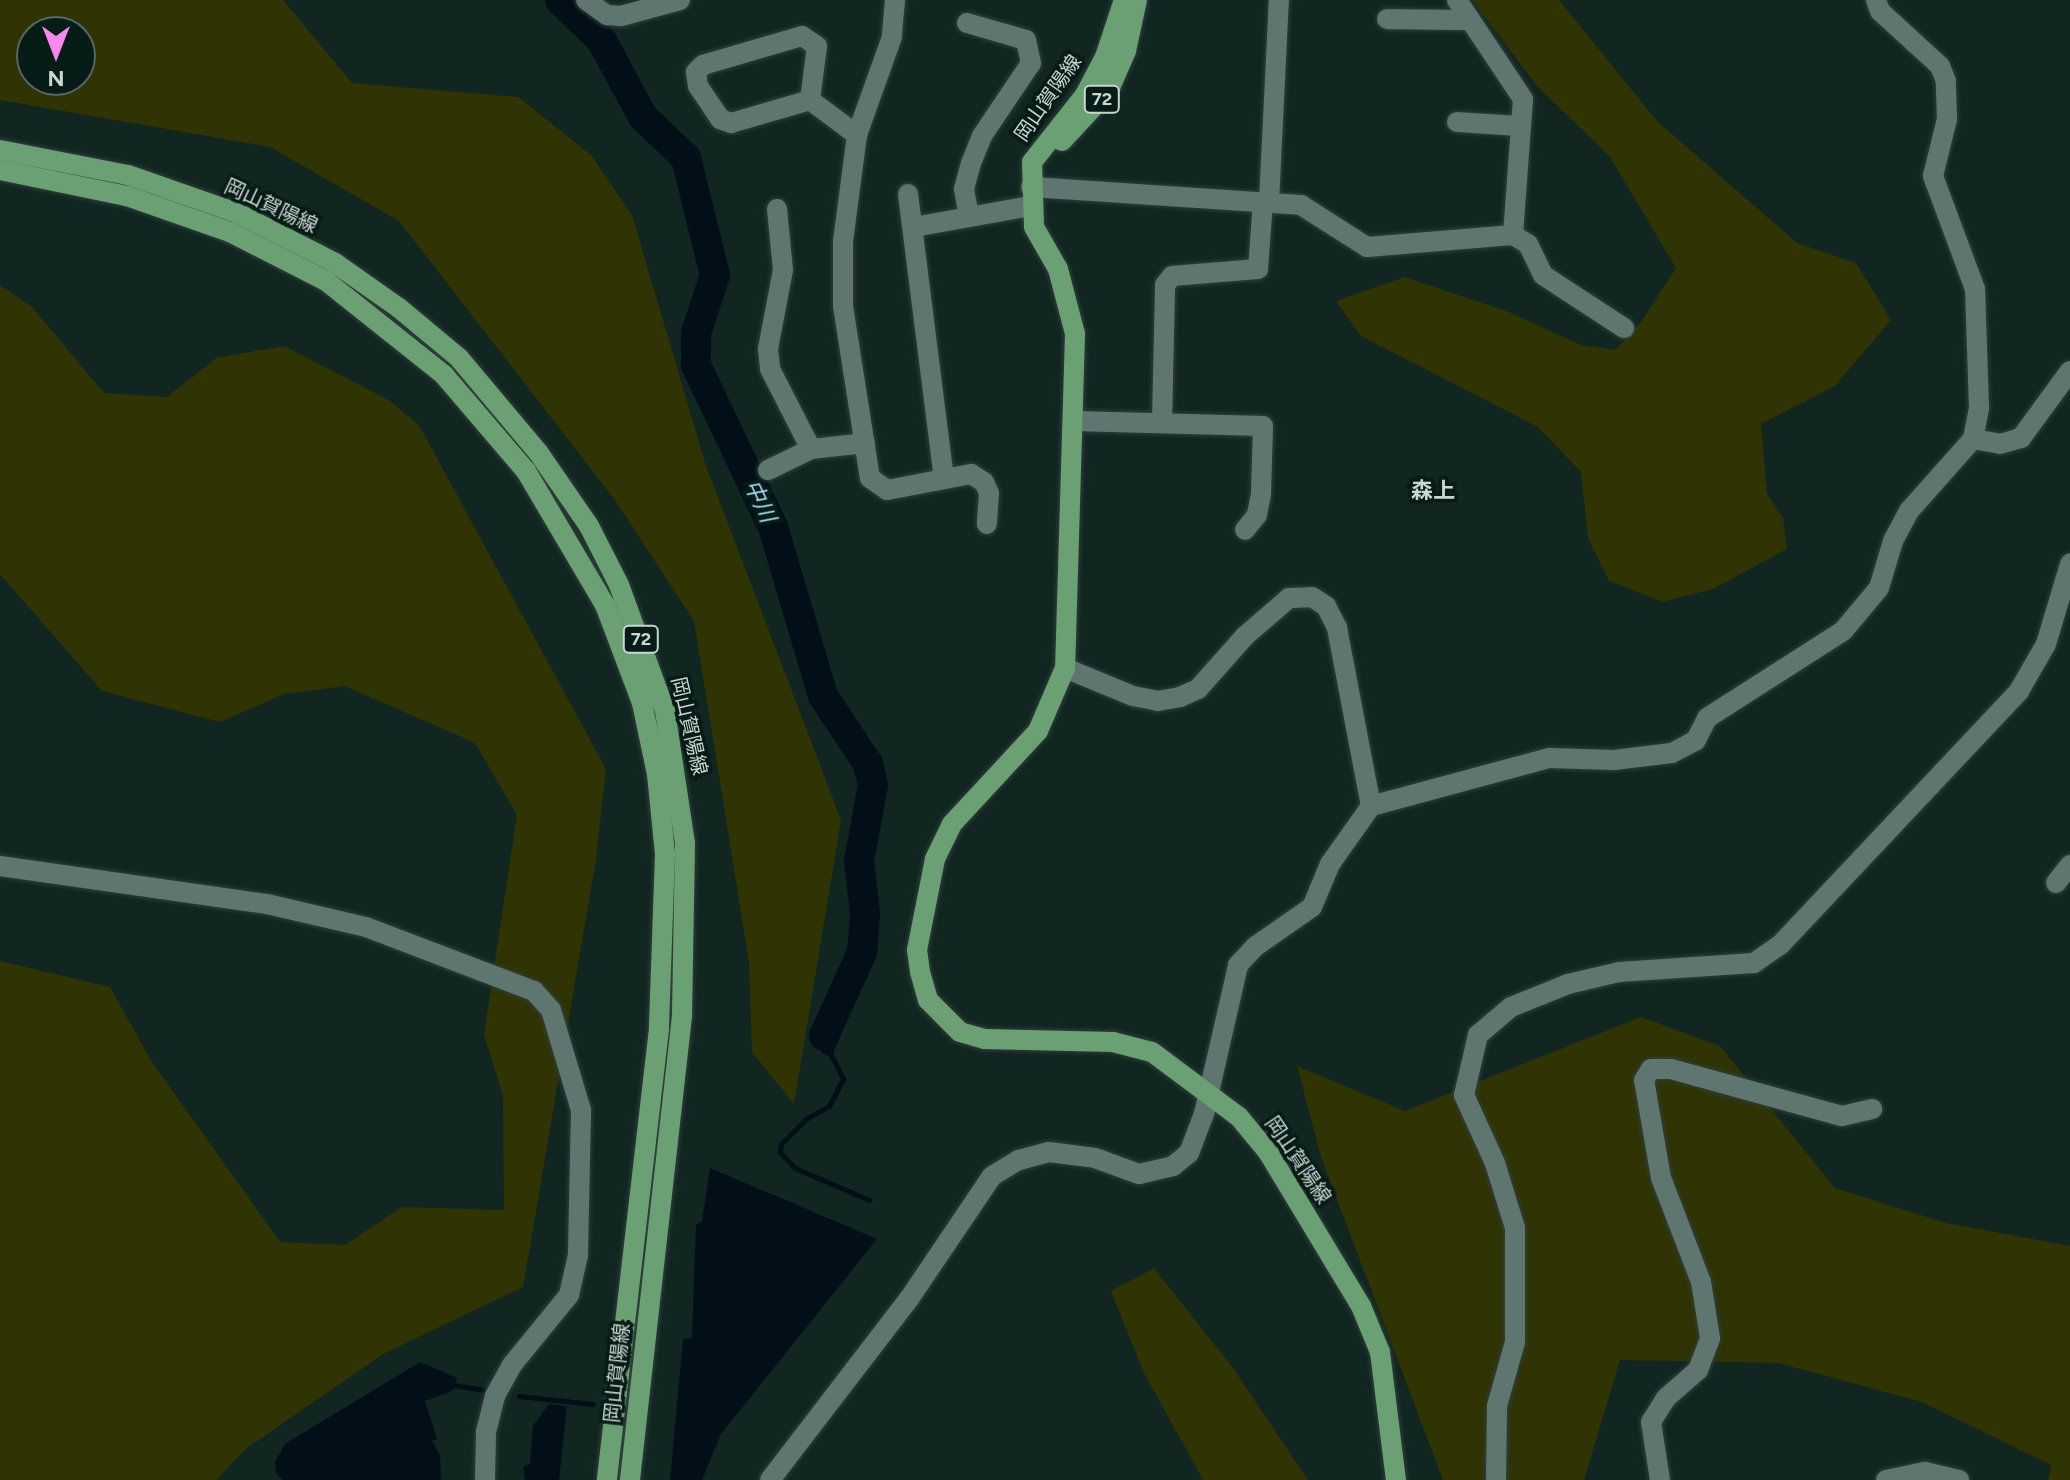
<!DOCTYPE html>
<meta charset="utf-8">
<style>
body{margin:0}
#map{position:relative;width:2070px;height:1480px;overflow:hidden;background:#112621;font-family:Figtree,"Noto Sans JP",sans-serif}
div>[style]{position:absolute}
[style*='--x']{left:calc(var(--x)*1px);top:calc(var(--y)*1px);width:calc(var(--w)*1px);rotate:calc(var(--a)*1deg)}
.green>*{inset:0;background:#303303}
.water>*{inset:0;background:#020f19}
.stream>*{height:5px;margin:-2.5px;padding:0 2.5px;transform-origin:2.5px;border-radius:2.5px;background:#020f19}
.river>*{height:30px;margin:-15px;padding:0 15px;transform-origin:15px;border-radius:15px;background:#020f19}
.roads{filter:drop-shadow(0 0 2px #303f3a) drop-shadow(0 0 2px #303f3a)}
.minor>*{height:20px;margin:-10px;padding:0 10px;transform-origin:10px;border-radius:10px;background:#5f7670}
.major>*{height:20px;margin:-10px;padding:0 10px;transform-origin:10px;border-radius:10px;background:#6ba074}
span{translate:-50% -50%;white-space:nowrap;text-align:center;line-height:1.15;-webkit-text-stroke:7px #081c17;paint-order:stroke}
.shield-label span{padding:2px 6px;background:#081c17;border:2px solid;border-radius:6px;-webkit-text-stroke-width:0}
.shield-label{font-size:18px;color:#cad6d2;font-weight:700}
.street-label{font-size:20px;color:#cad6d2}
.neighbourhood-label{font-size:22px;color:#cad6d2;font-weight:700}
.water-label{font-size:22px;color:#b0defd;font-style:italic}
.north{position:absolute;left:16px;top:16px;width:80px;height:80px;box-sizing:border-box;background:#081c17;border:2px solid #566662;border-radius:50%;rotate:180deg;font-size:22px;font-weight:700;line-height:32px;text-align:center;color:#cad6d2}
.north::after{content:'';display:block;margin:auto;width:28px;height:36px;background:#f688ec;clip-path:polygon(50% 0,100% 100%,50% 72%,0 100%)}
</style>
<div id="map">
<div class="green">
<div style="clip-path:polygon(evenodd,0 0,283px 0,352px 83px,518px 97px,591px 155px,632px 215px,706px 466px,841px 820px,794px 1104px,752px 1052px,749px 962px,694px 621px,615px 500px,399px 221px,270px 147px,0 100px,0 0,32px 32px,80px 32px,80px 80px,32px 80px,32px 32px)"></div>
<div style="clip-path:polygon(1472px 0,1559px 0,1657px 121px,1797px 243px,1856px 263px,1891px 320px,1835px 386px,1761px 424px,1767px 493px,1783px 518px,1787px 549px,1713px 589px,1663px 602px,1609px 581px,1588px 538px,1581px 472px,1538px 427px,1361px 336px,1336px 301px,1405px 277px,1509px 312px,1581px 345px,1615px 350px,1641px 322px,1676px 268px,1610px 157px,1536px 85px)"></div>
<div style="clip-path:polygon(0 285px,32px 307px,104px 393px,167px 397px,216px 358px,284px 346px,387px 399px,419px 425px,606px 769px,596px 859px,523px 1287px,383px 1354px,247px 1448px,216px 1480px,0 1480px,0 961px,110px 987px,152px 1062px,280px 1242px,345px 1245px,402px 1207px,504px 1210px,503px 1096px,484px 1034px,517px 815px,475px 743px,345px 686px,284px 694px,220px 722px,102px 691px,0 574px)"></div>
<div style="clip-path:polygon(1641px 1017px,1720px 1046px,1835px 1188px,1946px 1223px,2070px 1246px,2070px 1480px,2048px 1480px,2051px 1465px,1922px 1402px,1779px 1363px,1620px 1360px,1584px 1480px,1443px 1480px,1321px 1157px,1297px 1066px,1405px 1111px)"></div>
<div style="clip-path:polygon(1154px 1268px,1233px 1368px,1308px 1480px,1203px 1480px,1144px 1373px,1111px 1291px)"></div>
</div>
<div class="water">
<div style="clip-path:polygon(815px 1026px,839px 1037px,832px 1058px,822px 1053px)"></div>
<div style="clip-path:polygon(710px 1168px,877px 1239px,721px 1434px,702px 1480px,670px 1480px,683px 1339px,692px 1338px,696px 1225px,702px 1221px)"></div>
<div style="clip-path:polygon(420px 1362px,457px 1378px,454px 1390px,425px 1401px,437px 1439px,432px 1441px,440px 1455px,441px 1480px,283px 1480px,276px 1473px,275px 1462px,285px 1444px)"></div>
<div style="clip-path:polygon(549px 1404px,567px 1406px,559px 1480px,525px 1480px,523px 1467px,530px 1464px,533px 1426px)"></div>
</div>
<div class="stream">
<div style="--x:829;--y:1051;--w:31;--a:63"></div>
<div style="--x:843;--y:1079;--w:30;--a:117"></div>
<div style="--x:829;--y:1106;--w:26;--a:151"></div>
<div style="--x:806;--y:1119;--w:35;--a:135"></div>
<div style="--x:781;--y:1144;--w:8;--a:97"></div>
<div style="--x:780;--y:1152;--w:22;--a:47"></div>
<div style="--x:795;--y:1168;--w:81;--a:23.4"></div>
<div style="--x:449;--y:1384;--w:39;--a:10"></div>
<div style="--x:519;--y:1396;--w:74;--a:6.2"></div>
</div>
<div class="river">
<div style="--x:560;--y:0;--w:59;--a:44.3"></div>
<div style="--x:602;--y:41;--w:86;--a:61.7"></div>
<div style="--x:643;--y:117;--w:59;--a:43.6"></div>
<div style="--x:686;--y:158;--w:121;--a:76.1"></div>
<div style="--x:715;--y:275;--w:61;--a:108.1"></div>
<div style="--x:696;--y:333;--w:32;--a:90"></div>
<div style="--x:696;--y:365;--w:179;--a:64.6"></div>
<div style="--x:773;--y:527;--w:176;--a:73.5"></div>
<div style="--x:823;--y:696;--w:82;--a:56.5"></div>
<div style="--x:868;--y:764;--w:22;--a:77"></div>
<div style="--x:873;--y:785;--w:77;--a:100.4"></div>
<div style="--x:859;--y:861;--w:52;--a:83.4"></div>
<div style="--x:865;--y:913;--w:39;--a:94"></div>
<div style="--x:862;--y:952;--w:92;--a:114.3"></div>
</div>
<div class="roads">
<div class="minor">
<div style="--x:586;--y:0;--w:26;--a:36"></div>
<div style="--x:607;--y:15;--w:14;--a:4"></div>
<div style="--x:621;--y:16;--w:61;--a:-15.2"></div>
<div style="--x:895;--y:0;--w:37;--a:95"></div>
<div style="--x:892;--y:37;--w:104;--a:109.7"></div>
<div style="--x:857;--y:135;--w:108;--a:97.5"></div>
<div style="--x:843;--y:242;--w:64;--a:90"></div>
<div style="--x:843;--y:306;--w:174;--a:81.1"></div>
<div style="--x:870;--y:478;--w:21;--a:35"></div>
<div style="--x:887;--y:490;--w:86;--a:-10.8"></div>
<div style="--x:971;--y:474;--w:15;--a:32"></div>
<div style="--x:984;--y:482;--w:12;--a:66"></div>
<div style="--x:989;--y:493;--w:31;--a:94"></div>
<div style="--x:1387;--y:19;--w:83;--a:0.7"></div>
<div style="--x:967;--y:23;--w:61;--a:16.1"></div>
<div style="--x:1026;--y:40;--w:24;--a:78"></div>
<div style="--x:1031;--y:63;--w:88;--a:123.9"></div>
<div style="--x:982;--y:136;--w:29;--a:112"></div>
<div style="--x:971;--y:163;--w:27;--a:105"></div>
<div style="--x:964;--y:189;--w:28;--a:80"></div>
<div style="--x:810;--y:100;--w:54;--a:-82.6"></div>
<div style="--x:817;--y:46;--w:18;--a:-146"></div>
<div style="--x:802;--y:36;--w:103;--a:163.7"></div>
<div style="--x:703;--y:65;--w:10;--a:135"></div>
<div style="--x:696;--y:72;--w:14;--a:82"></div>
<div style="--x:698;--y:86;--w:40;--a:56"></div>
<div style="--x:720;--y:119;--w:12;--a:20"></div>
<div style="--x:731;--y:123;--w:82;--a:-16.2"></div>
<div style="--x:810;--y:100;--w:59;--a:36.7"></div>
<div style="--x:1457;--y:122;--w:64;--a:3.6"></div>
<div style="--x:1031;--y:187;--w:271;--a:3.8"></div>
<div style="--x:1301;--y:205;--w:78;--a:32.5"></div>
<div style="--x:1367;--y:247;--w:146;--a:-4.7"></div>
<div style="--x:1513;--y:235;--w:136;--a:-85.8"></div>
<div style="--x:1523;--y:99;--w:119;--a:-123.7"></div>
<div style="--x:908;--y:194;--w:287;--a:82.8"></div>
<div style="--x:1269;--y:202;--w:202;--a:-87.2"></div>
<div style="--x:777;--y:209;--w:61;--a:84.4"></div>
<div style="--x:783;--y:270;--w:80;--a:100.8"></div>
<div style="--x:768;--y:349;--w:20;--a:84"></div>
<div style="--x:770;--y:369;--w:90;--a:62.9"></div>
<div style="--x:914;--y:227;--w:119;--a:-10.2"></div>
<div style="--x:1513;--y:235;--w:17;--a:31"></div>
<div style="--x:1528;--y:244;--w:34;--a:64"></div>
<div style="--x:1543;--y:275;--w:97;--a:33.2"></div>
<div style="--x:1074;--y:421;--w:189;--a:1.5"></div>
<div style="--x:1263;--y:426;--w:68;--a:91.7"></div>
<div style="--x:1261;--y:494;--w:21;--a:101"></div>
<div style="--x:1257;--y:515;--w:19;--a:129"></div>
<div style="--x:1162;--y:422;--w:137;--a:-88.7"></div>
<div style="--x:1165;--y:285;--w:11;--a:-52"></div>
<div style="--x:1172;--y:276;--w:86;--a:-4.7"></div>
<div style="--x:1258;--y:269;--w:68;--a:-85.8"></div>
<div style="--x:1973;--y:439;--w:27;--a:10"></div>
<div style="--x:2000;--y:444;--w:22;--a:-16"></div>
<div style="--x:2021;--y:438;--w:83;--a:-53.8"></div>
<div style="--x:768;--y:470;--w:48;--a:-26"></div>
<div style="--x:811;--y:449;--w:54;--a:-6.3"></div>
<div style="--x:1065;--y:668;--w:74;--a:22.4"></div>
<div style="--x:1133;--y:696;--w:25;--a:11"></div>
<div style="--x:1158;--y:701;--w:22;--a:-10"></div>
<div style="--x:1180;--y:697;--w:20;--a:-24"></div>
<div style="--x:1198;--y:689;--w:71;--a:-48.4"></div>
<div style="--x:1245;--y:636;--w:58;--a:-40.8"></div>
<div style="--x:1289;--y:598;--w:23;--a:-2"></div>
<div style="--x:1312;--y:597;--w:17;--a:33"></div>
<div style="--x:1326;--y:606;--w:25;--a:63"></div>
<div style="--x:1337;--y:628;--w:181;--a:79.2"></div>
<div style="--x:0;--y:866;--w:270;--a:8.1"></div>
<div style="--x:267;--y:904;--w:102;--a:13.1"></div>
<div style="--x:366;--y:927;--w:180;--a:20.9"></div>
<div style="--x:534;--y:991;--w:25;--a:48"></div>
<div style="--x:551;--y:1010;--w:104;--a:73.3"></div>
<div style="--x:581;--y:1110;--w:145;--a:91.2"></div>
<div style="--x:578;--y:1255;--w:41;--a:102.7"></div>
<div style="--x:569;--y:1295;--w:90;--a:129.2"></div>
<div style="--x:512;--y:1365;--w:35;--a:119"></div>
<div style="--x:495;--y:1396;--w:36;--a:104"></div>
<div style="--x:486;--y:1431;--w:49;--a:91.2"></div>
<div style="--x:2056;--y:883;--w:23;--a:-52"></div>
<div style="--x:770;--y:1480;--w:228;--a:-52.5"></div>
<div style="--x:909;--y:1299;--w:148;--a:-56"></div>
<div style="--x:992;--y:1176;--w:31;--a:-31"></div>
<div style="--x:1019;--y:1160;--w:31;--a:-15"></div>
<div style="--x:1049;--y:1152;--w:46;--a:7.4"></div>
<div style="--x:1095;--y:1158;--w:47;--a:20"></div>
<div style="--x:1139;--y:1174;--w:35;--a:-13"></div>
<div style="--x:1173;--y:1166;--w:21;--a:-39"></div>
<div style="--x:1189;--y:1153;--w:42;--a:-69"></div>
<div style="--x:1204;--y:1114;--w:153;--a:-77.1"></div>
<div style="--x:1238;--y:965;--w:26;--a:-47"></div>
<div style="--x:1256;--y:946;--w:68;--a:-34.9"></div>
<div style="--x:1312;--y:907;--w:47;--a:-67.3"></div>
<div style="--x:1330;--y:864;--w:71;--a:-54.7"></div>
<div style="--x:1371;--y:806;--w:184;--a:-15.1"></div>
<div style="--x:1549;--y:758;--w:65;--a:1.8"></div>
<div style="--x:1614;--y:760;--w:58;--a:-6.9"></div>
<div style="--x:1672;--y:753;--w:27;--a:-28"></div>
<div style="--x:1696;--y:740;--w:25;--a:-63"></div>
<div style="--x:1707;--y:718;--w:161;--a:-32.6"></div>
<div style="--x:1843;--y:631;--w:56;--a:-50.1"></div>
<div style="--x:1879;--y:588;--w:49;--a:-73.4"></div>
<div style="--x:1893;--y:541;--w:34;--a:-62"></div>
<div style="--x:1909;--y:511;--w:96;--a:-48.4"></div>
<div style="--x:1973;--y:439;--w:32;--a:-79"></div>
<div style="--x:1979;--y:408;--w:119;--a:-91.9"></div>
<div style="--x:1975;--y:289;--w:121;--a:-110.4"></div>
<div style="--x:1933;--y:176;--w:59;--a:-76.2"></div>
<div style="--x:1947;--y:119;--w:38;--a:-92"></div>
<div style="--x:1946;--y:81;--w:16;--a:-112"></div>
<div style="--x:1940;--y:66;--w:81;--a:-137.5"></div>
<div style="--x:1880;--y:11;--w:12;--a:-110"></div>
<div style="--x:1496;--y:1480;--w:74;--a:-89.2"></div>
<div style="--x:1497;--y:1406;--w:66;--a:-74.3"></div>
<div style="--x:1515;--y:1342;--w:114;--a:-90"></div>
<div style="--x:1515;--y:1228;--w:68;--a:-107.1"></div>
<div style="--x:1495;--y:1163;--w:75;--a:-114.5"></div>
<div style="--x:1464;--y:1095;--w:62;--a:-76.9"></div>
<div style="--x:1478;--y:1035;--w:43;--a:-40.3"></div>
<div style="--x:1511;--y:1007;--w:61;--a:-22"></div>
<div style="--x:1568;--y:984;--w:52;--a:-13.2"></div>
<div style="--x:1619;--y:972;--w:135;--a:-3.8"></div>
<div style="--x:1754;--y:963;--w:32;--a:-35"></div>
<div style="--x:1780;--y:945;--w:349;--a:-46.7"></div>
<div style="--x:2019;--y:691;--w:54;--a:-60.1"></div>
<div style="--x:2046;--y:644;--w:84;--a:-73.3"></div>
<div style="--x:1660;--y:1480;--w:59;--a:-98.8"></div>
<div style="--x:1651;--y:1422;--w:28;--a:-58"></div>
<div style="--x:1666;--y:1398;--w:43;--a:-41.2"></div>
<div style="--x:1698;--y:1370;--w:34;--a:-69"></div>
<div style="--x:1710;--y:1338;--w:57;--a:-99.1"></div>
<div style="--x:1701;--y:1282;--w:111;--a:-111"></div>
<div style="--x:1661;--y:1178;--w:99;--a:-99.8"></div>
<div style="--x:1644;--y:1080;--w:13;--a:-58"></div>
<div style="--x:1651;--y:1069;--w:20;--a:0"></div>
<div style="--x:1671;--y:1069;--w:177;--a:15.4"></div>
<div style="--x:1842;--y:1116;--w:31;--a:-13"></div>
<div style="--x:1886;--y:1480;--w:40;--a:-12"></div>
<div style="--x:1925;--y:1472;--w:35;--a:13"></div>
</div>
<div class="major">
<div style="--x:1124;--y:0;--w:60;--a:108.4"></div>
<div style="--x:1105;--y:57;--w:43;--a:117.8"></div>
<div style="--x:1085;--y:95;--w:85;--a:128.3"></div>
<div style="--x:1032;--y:162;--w:65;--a:88.2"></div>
<div style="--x:1034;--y:227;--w:48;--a:60.3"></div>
<div style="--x:1058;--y:269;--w:67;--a:75.3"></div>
<div style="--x:1075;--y:334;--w:334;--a:91.7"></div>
<div style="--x:1065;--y:668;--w:69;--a:113.2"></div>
<div style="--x:1038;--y:731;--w:127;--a:132.8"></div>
<div style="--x:952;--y:824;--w:39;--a:116"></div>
<div style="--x:935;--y:859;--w:93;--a:101.2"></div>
<div style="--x:917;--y:950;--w:22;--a:82"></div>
<div style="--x:920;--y:972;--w:29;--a:74"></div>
<div style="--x:928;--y:1000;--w:45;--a:45"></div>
<div style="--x:960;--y:1032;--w:25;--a:16"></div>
<div style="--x:984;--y:1039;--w:129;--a:1.3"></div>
<div style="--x:1113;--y:1042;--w:40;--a:14.4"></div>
<div style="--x:1152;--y:1052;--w:109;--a:36.8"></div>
<div style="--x:1239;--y:1117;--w:45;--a:50.4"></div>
<div style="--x:1268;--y:1152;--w:180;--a:58.9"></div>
<div style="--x:1361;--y:1306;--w:50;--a:67.6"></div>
<div style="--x:1380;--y:1352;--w:129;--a:82.9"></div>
<div style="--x:1062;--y:141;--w:69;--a:-47.3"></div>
<div style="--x:1109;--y:90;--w:43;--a:-66.4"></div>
<div style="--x:1126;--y:51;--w:52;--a:-77.8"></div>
<div style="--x:0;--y:150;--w:130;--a:11.1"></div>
<div style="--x:128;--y:175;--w:115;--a:19.2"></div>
<div style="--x:237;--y:213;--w:110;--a:27"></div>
<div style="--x:335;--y:263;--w:78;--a:35.1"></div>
<div style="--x:399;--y:308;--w:78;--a:39.8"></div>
<div style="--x:459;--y:358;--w:123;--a:50"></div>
<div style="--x:538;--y:452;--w:90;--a:55.4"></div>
<div style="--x:589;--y:526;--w:66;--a:63"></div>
<div style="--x:619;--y:585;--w:134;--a:69.9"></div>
<div style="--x:665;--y:711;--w:134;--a:81.4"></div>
<div style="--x:685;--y:844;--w:172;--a:91"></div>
<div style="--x:682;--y:1016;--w:467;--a:96.4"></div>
<div style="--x:0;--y:170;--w:130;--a:11.6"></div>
<div style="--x:127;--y:196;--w:109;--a:19.3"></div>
<div style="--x:230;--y:232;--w:108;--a:27"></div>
<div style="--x:326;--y:281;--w:151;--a:38.5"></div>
<div style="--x:444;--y:375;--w:126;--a:49.5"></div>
<div style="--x:526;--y:471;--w:156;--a:59.5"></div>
<div style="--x:605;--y:605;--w:105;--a:69.3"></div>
<div style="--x:642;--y:703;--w:73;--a:78.1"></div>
<div style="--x:657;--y:774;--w:80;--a:84.3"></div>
<div style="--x:665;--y:854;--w:175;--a:92"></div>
<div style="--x:659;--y:1029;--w:454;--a:96.6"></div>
</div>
</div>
<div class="shield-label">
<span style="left:1102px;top:99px">72</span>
<span style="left:641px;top:639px">72</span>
</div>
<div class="street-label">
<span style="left:1048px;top:98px;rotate:-55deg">岡山賀陽線</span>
<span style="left:271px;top:206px;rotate:25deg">岡山賀陽線</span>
<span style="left:689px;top:726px;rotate:77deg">岡山賀陽線</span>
<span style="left:1298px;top:1160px;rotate:56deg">岡山賀陽線</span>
<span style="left:617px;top:1373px;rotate:-84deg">岡山賀陽線</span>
</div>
<div class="neighbourhood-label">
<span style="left:1433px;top:491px">森上</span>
</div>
<div class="water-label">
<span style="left:760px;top:501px;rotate:65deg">中川</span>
</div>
<div class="north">N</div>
</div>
